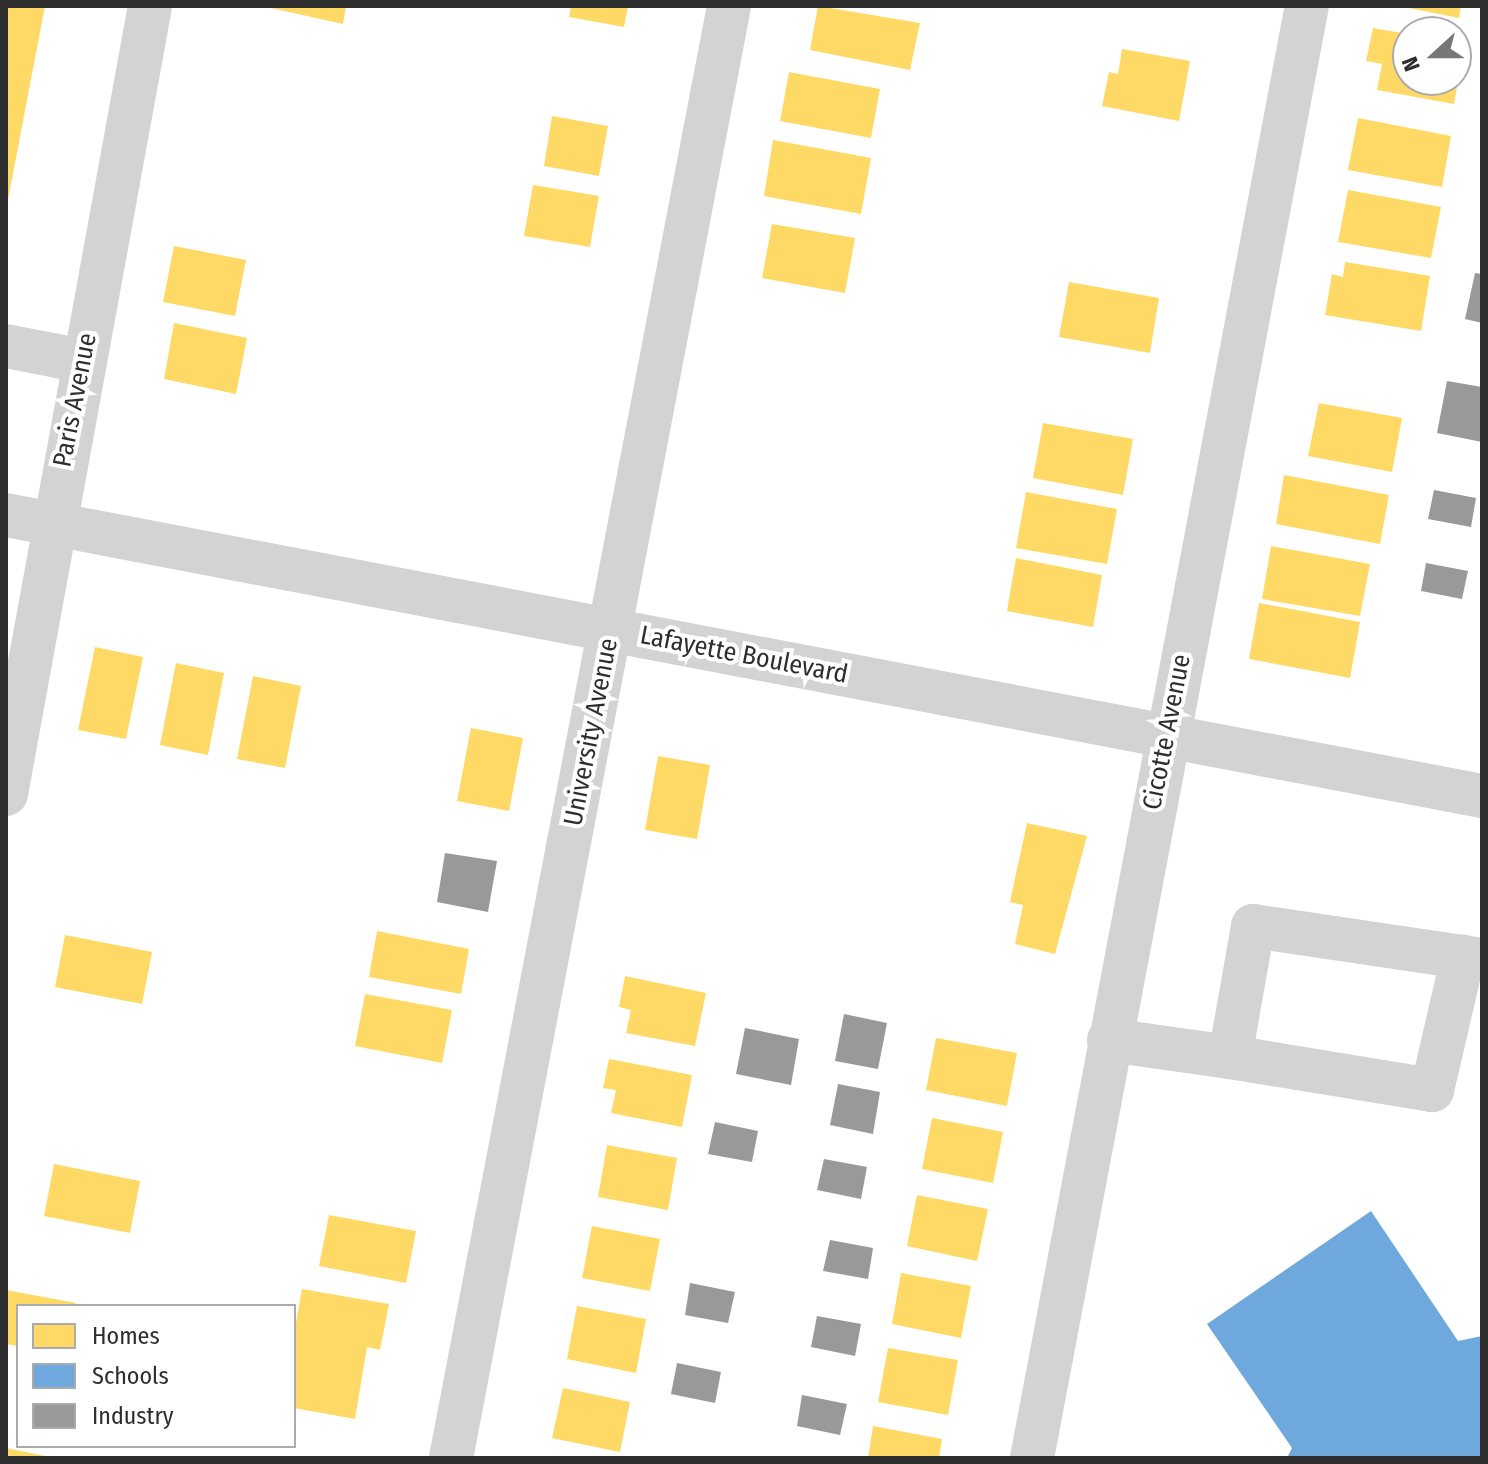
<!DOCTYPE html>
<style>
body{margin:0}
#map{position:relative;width:1488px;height:1464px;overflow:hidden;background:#fff;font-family:"Fira Sans Condensed",sans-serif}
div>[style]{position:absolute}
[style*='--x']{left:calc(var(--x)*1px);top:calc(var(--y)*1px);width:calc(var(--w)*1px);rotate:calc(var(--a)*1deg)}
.homes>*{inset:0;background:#ffd966}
.schools>*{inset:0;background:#6fa8dc}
.industry>*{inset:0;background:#999}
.minor>*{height:44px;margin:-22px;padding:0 22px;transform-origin:22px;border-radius:22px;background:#d3d3d3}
span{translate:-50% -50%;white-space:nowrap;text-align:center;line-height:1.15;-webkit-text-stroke:8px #fff;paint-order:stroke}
.street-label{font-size:26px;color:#2e2e2e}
.frame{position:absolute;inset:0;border:8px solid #2e2e2e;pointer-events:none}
.legend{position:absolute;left:16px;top:1304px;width:280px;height:144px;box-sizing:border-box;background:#fff;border:2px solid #ababab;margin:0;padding:10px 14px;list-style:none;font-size:24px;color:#2e2e2e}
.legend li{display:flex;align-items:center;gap:16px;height:40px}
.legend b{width:40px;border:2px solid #ababab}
.north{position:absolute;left:1392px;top:16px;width:80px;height:80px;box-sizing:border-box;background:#fff;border:2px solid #ababab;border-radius:50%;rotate:249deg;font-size:22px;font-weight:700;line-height:32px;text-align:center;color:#2e2e2e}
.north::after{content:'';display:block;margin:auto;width:28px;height:36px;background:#777;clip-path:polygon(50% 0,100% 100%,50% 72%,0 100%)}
</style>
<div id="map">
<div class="homes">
<div style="clip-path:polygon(6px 6px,45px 6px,7px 205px,6px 205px)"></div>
<div style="clip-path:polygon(262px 6px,346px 6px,343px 24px)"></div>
<div style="clip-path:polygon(571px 6px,628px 6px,624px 27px,569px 17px)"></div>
<div style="clip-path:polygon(818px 6px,920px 23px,910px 70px,810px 50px)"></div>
<div style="clip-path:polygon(1399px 6px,1461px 6px,1459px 18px)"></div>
<div style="clip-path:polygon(1373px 28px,1408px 34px,1408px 80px,1456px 80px,1456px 52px,1463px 54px,1454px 104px,1377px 90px,1382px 64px,1366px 61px)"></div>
<div style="clip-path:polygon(1122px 49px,1190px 61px,1179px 121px,1102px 106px,1109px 72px,1118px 74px)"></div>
<div style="clip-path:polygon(789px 72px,880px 89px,871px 138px,780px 121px)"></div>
<div style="clip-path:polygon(552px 116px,608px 126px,599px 176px,544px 166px)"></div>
<div style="clip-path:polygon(1358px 118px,1451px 136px,1442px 187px,1348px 170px)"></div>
<div style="clip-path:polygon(773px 140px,871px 158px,861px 214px,764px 196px)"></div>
<div style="clip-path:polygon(533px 185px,599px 196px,590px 247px,524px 236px)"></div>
<div style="clip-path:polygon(1348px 190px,1441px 207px,1431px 258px,1338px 242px)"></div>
<div style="clip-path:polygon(772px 224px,855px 238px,845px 293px,762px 278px)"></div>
<div style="clip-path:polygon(174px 246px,246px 260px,235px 316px,163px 302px)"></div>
<div style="clip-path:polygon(1345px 262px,1430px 276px,1421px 331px,1325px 315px,1332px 274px,1343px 277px)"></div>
<div style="clip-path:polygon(1069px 282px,1159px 298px,1150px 353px,1059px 337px)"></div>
<div style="clip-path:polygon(174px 323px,247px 338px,236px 394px,164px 379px)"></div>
<div style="clip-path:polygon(1319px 403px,1402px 418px,1392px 472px,1308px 456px)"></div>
<div style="clip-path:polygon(1043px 423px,1133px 439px,1123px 495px,1033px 478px)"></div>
<div style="clip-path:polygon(1284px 475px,1389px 495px,1380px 544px,1276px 524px)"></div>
<div style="clip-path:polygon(1026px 492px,1117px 509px,1107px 564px,1016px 548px)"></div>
<div style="clip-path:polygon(1271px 546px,1370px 564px,1360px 616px,1262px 599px)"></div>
<div style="clip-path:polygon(1016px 558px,1102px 575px,1093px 627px,1007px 611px)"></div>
<div style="clip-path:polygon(1259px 603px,1360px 622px,1350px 678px,1249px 659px)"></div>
<div style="clip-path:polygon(95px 647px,143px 657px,126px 739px,78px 730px)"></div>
<div style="clip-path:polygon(176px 663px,224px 673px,208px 755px,160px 745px)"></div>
<div style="clip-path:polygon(253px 676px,301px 686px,285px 768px,237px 759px)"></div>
<div style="clip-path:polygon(471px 728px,523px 738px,509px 811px,457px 801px)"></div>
<div style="clip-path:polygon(658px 756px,710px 765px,697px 839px,645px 830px)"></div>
<div style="clip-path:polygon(1027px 823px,1087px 836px,1055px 954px,1015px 944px,1023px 905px,1010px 902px)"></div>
<div style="clip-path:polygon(377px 931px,469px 949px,461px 994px,369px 977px)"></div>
<div style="clip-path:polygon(65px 935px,152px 952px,142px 1004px,55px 987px)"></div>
<div style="clip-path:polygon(625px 976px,706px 993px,695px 1046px,626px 1033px,631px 1010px,619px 1007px)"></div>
<div style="clip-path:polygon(365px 994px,452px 1010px,442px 1063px,355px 1046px)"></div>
<div style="clip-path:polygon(936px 1038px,1017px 1053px,1007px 1106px,926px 1090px)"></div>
<div style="clip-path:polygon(609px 1059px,692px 1075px,682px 1127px,611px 1113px,616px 1090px,603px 1088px)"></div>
<div style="clip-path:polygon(932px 1118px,1003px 1132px,993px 1183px,922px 1169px)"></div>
<div style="clip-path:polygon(607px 1145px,677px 1158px,668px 1210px,598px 1197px)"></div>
<div style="clip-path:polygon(54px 1164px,140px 1181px,130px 1233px,44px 1216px)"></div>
<div style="clip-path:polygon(917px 1195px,988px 1209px,977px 1261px,907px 1246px)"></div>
<div style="clip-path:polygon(329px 1215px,416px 1231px,406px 1283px,319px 1266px)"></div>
<div style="clip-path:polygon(592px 1226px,660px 1239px,650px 1291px,582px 1278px)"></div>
<div style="clip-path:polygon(901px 1273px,971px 1286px,961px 1338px,892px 1324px)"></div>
<div style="clip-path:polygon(302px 1289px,389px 1304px,380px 1350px,367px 1347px,355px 1419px,294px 1408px,294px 1334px)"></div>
<div style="clip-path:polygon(6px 1290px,76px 1303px,75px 1306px,18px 1306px,18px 1346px,6px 1344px)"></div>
<div style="clip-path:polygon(577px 1306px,646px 1319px,636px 1373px,567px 1359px)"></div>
<div style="clip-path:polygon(888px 1348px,958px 1360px,948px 1415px,878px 1402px)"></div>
<div style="clip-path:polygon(563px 1388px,630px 1402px,620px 1452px,552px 1438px)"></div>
<div style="clip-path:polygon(873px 1426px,942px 1439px,939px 1458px,868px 1458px)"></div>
<div style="clip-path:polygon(6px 1448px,50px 1457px,49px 1458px,6px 1458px)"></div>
</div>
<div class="schools">
<div style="clip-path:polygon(1371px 1211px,1458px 1341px,1482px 1336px,1482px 1458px,1287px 1458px,1292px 1448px,1207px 1324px)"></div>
</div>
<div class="industry">
<div style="clip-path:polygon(1475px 273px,1482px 274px,1482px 323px,1465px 319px)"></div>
<div style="clip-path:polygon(1447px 381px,1482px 387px,1482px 442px,1437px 433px)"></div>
<div style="clip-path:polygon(1434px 490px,1476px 498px,1471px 527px,1428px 519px)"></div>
<div style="clip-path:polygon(1426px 563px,1468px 571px,1462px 599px,1421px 591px)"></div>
<div style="clip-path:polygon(445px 853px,497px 861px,488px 912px,437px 902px)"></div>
<div style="clip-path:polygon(844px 1014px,887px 1023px,878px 1069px,835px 1061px)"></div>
<div style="clip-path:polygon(745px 1028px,799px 1039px,791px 1085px,736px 1074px)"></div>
<div style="clip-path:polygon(838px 1084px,880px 1092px,873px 1134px,830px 1125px)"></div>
<div style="clip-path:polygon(715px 1122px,758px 1131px,752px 1162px,708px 1154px)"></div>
<div style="clip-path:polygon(824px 1159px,867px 1167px,861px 1199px,817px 1190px)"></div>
<div style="clip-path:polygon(830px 1240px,873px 1248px,868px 1279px,823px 1271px)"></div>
<div style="clip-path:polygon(690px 1283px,735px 1292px,728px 1323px,685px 1315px)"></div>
<div style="clip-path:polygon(817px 1316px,861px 1324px,855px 1356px,811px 1347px)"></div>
<div style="clip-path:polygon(677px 1363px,721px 1372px,715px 1403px,671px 1394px)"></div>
<div style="clip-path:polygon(802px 1395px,847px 1404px,840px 1435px,797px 1426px)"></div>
</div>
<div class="minor">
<div style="--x:6;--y:346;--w:78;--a:11"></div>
<div style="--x:6;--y:515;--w:1503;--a:10.78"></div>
<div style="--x:6;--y:794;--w:801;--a:-79.64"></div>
<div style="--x:1109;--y:1040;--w:122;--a:8"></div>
<div style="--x:1230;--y:1057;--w:133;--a:-80"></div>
<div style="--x:1253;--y:926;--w:232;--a:8.4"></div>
<div style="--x:1230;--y:1057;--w:205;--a:9.3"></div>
<div style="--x:1432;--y:1090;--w:137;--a:-76.9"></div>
<div style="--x:451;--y:1458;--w:1478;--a:-79.16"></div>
<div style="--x:1032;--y:1458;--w:1478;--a:-79.28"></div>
</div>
<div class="street-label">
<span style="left:75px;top:400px;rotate:-79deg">Paris Avenue</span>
<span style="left:744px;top:655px;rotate:11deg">Lafayette Boulevard</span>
<span style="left:591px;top:732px;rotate:-79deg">University Avenue</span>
<span style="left:1167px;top:732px;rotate:-79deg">Cicotte Avenue</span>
</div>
<div class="frame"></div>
<ul class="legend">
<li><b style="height:22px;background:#ffd966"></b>Homes</li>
<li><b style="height:22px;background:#6fa8dc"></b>Schools</li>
<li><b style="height:22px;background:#999"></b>Industry</li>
</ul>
<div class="north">N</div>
</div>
